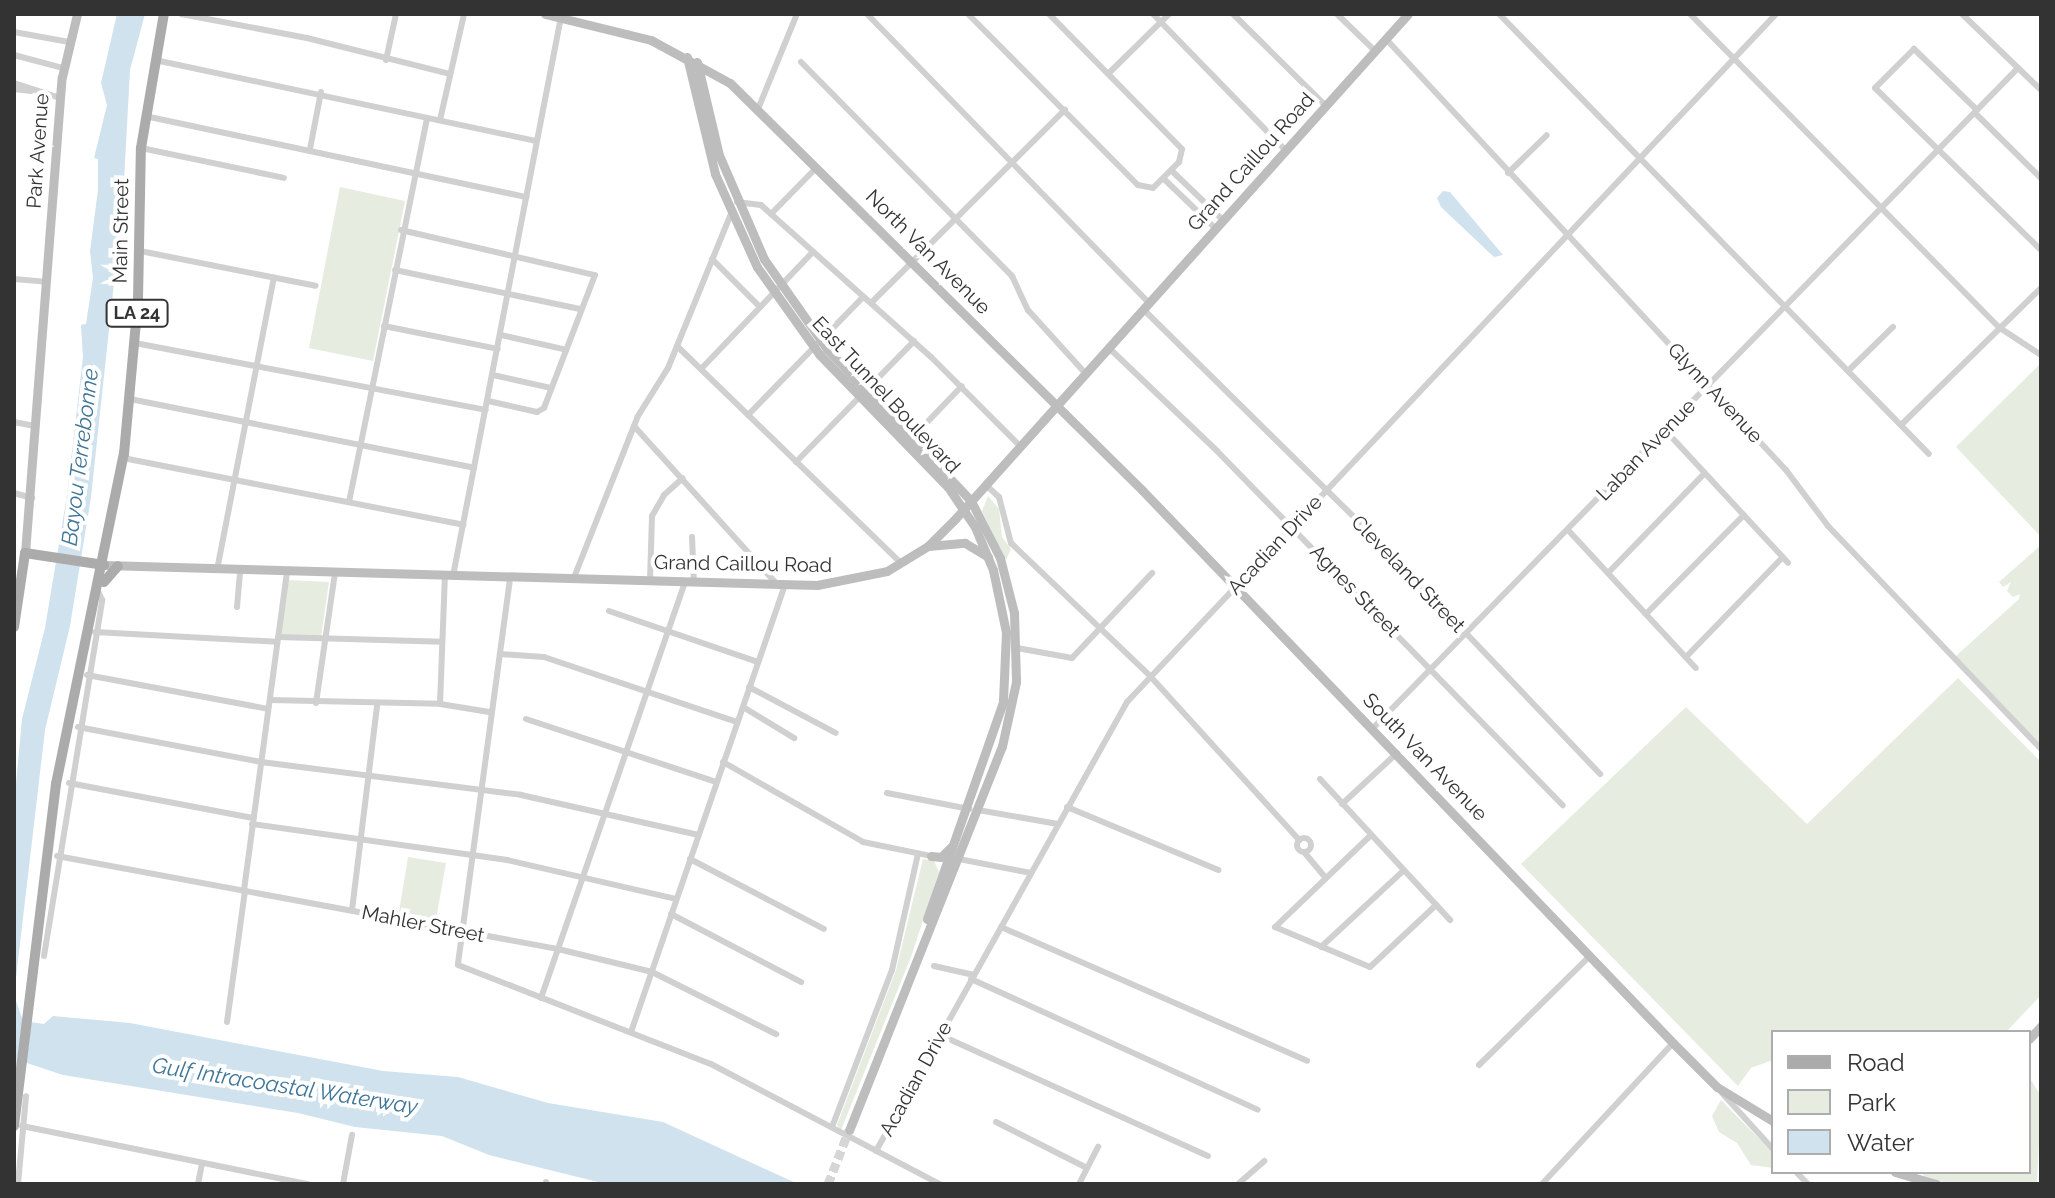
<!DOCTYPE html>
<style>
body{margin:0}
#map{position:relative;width:2055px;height:1198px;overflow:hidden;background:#fff;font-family:Raleway,sans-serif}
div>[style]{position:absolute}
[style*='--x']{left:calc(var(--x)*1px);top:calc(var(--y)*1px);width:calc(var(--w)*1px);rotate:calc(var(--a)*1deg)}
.green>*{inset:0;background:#e6ecdf}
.water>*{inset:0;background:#cfe2ee}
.secondary-tunnel>*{height:9px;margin-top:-4.5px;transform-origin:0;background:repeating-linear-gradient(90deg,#d6d6d6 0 9px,transparent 0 13.5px)}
.street>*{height:6px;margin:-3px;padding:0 3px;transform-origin:3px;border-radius:3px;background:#d0d0d0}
.street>.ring{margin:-3px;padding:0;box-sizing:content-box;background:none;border:6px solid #d0d0d0;border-radius:50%}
.secondary>*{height:9px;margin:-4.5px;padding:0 4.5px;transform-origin:4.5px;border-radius:4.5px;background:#bdbdbd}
.primary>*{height:10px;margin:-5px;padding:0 5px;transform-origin:5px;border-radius:5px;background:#ababab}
span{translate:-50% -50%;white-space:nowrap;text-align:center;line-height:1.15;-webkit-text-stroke:8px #fff;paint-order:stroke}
.shield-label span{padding:2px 6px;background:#fff;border:2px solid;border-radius:6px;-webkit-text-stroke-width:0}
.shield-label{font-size:18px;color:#333;font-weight:700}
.street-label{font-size:20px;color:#333}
.water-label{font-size:22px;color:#3f7597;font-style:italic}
.frame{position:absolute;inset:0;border:16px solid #333;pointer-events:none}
.legend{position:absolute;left:1771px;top:1030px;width:260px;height:144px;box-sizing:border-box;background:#fff;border:2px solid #adadad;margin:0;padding:10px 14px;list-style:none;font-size:24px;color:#333}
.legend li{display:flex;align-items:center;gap:16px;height:40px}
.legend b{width:40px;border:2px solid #adadad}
</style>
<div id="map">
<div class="green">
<div style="clip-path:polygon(340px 187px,405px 201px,373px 361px,309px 348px)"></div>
<div style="clip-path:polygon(2041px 363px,2041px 537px,1956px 447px)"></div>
<div style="clip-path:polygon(988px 496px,999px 509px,1002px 537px,1011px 549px,1006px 560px,982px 511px)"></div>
<div style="clip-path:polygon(2041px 545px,2041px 745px,1956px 656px,2019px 599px,2020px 594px,2013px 597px,2007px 591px,2011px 582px,2003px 587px,1999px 582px)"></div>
<div style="clip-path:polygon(288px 580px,329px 582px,321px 637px,280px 635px)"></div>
<div style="clip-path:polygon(1958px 678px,2041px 762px,2041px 995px,2006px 1032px,1773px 1032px,1773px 1060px,1751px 1068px,1738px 1086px,1521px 864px,1686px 707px,1807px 824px)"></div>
<div style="clip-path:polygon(408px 857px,446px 863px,435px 925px,398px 918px)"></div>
<div style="clip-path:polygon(923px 859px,934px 861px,939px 872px,911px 957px,841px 1130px,837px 1125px,896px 970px)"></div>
<div style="clip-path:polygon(2029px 1077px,2041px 1096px,2037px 1184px,1948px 1184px,1924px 1176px,1922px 1172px,2029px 1172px)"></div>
<div style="clip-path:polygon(1721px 1100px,1773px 1153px,1773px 1168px,1751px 1165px,1737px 1143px,1719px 1132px,1712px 1116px)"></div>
</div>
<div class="water">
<div style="clip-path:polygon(117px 14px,145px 14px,130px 70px,123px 199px,91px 497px,70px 626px,45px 730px,14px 995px,14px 805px,22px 719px,45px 628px,67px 495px,83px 357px,81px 325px,86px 324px,93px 278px,90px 251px,98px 190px,98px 159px,94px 158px,107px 105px,101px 83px)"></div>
<div style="clip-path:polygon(1443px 191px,1450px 192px,1503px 255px,1494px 257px,1441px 207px,1437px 198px)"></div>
<div style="clip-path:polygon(14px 995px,23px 1021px,44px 1024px,53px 1016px,130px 1023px,383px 1071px,458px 1077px,548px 1103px,663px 1122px,798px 1184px,606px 1184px,489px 1155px,442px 1136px,355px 1127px,298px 1113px,63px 1075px,27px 1063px,14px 1071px)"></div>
</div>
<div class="secondary-tunnel">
<div style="--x:828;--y:1184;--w:58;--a:-68.7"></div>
</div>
<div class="street">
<div style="--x:181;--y:14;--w:128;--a:10.8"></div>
<div style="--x:307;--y:38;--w:147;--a:14.1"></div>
<div style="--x:867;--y:14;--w:404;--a:45.7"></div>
<div style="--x:968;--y:14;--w:241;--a:45.2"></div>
<div style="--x:1138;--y:185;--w:15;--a:11"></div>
<div style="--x:1153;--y:188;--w:37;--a:-45"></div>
<div style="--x:1179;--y:162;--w:13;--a:-77"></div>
<div style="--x:1182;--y:149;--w:190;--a:-134.6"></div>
<div style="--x:1153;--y:14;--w:191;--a:45.8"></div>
<div style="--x:1233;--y:14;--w:131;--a:44.7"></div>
<div style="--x:1337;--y:14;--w:53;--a:44.2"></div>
<div style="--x:1499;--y:14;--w:615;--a:45.66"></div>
<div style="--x:1690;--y:14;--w:441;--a:45.4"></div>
<div style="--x:2000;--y:328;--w:49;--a:33.4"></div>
<div style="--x:1962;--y:14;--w:110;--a:43.9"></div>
<div style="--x:14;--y:32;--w:56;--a:10.3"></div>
<div style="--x:1386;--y:39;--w:588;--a:47.14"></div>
<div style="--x:1786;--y:470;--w:70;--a:53.1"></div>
<div style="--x:1828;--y:526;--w:308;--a:46.3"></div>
<div style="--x:14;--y:55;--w:51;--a:14.9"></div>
<div style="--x:155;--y:60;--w:390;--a:12"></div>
<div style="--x:386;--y:60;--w:47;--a:-77.7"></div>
<div style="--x:801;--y:62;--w:301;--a:45.4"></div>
<div style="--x:1012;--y:276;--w:38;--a:65"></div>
<div style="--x:1028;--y:310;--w:86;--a:47.8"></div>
<div style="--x:1109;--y:73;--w:84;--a:-44.5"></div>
<div style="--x:14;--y:83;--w:48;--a:18.1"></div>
<div style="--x:14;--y:89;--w:17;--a:7"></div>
<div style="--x:758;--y:109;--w:103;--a:-67.7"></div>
<div style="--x:1977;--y:110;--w:88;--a:-135.9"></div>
<div style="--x:1914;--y:49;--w:55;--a:135"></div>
<div style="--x:1875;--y:88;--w:232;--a:44.3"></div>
<div style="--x:1975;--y:113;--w:93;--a:44.6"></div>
<div style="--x:145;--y:116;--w:390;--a:12"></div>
<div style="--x:440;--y:120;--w:109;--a:-77.2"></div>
<div style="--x:141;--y:148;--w:146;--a:11.8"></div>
<div style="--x:310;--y:149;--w:58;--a:-79.1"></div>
<div style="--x:1172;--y:171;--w:72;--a:43.9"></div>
<div style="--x:1508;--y:173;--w:54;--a:-44.3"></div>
<div style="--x:1164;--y:179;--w:72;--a:43.9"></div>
<div style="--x:737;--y:202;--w:24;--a:7"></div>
<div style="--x:761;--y:205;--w:228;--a:41.8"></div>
<div style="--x:931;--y:357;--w:127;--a:45"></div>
<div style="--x:771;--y:214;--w:64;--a:-45.6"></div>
<div style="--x:401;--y:230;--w:199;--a:13.1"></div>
<div style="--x:595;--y:275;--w:142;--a:111"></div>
<div style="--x:544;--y:408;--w:8;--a:150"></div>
<div style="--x:537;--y:412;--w:50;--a:-167.3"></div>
<div style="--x:140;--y:251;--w:179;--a:11.2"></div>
<div style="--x:712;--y:259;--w:68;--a:45"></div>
<div style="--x:395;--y:270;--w:189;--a:11.9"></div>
<div style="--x:14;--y:279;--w:33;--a:5"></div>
<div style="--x:871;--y:303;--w:274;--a:-44.9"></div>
<div style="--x:1144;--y:310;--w:336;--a:44.6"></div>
<div style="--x:1383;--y:546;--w:315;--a:46.4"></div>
<div style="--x:384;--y:326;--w:116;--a:11.4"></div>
<div style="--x:501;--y:335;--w:64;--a:12.7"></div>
<div style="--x:135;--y:343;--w:357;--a:10.8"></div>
<div style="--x:677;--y:346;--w:312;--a:44.1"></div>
<div style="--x:1109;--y:348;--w:149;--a:43.6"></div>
<div style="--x:1217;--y:451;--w:495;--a:45.7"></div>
<div style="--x:701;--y:369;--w:162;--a:-46.3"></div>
<div style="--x:1848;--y:371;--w:63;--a:-44.4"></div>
<div style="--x:493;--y:375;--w:59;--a:12.6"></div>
<div style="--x:130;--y:399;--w:351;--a:11.3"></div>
<div style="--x:748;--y:415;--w:165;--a:-45.7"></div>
<div style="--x:14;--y:422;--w:21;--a:11"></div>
<div style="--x:1901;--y:425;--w:196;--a:-44.4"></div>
<div style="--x:634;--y:426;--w:213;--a:47.9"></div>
<div style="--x:1665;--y:430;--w:181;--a:47.2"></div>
<div style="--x:909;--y:441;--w:76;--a:-46.1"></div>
<div style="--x:123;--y:458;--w:347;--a:11.1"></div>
<div style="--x:796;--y:462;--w:169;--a:-45.7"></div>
<div style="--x:986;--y:485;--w:18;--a:43"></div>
<div style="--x:999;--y:497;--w:48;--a:75.4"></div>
<div style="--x:1011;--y:543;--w:192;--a:43.7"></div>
<div style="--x:1150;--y:676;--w:222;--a:47.7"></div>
<div style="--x:14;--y:493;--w:19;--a:16"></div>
<div style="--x:349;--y:502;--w:392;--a:-78.5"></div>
<div style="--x:1568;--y:530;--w:188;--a:47.2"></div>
<div style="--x:692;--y:537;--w:45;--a:87.5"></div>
<div style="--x:217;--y:570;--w:298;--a:-79"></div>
<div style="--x:1608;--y:573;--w:139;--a:-45.9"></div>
<div style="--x:453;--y:576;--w:569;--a:-79.07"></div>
<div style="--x:510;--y:579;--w:389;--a:97.7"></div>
<div style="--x:458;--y:965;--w:272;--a:21.4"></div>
<div style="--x:711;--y:1064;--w:259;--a:27.7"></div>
<div style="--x:573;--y:580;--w:176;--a:-68.4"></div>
<div style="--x:638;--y:416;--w:57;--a:-58"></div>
<div style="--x:668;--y:368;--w:166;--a:-67.8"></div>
<div style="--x:650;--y:580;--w:64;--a:-88.2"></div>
<div style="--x:652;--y:516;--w:24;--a:-60"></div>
<div style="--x:664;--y:495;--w:25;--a:-42"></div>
<div style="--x:237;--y:607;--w:37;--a:-85"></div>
<div style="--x:609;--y:611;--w:157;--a:18.9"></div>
<div style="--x:1646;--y:614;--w:139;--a:-45.3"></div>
<div style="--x:95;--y:632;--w:182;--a:3.1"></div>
<div style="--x:278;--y:637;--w:164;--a:1.7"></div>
<div style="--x:1017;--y:648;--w:56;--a:10.3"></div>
<div style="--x:1072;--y:658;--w:117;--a:-46.7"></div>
<div style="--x:500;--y:654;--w:44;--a:3.9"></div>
<div style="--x:544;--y:657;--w:204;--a:18.6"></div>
<div style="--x:1686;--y:657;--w:139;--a:-45.9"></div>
<div style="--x:87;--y:675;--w:184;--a:10.6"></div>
<div style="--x:749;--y:687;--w:98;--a:27.9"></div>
<div style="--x:270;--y:700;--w:170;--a:1.3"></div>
<div style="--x:440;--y:704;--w:50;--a:9.3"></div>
<div style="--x:316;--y:703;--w:131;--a:-81.7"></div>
<div style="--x:440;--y:704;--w:128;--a:-87.8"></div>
<div style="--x:743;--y:707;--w:60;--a:31.3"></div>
<div style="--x:526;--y:719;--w:200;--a:18.3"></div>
<div style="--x:78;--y:727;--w:186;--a:10.8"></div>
<div style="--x:261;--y:762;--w:262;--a:7.2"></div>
<div style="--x:521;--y:795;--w:181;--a:12.7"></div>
<div style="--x:1373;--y:728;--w:923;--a:-45.66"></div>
<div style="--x:723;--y:762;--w:161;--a:29.7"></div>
<div style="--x:863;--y:842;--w:69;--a:11.6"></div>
<div style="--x:1320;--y:779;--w:192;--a:47.3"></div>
<div style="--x:69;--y:783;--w:187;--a:10.8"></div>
<div style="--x:887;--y:793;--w:84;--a:11"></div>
<div style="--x:1342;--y:804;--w:75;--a:-42.8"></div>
<div style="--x:1067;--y:807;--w:164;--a:22.6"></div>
<div style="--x:978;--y:810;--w:81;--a:9.9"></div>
<div style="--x:252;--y:824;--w:258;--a:8"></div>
<div style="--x:507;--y:860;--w:173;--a:13"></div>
<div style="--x:1371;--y:835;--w:133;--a:136.2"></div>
<div style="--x:1275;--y:927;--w:103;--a:22.8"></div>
<div style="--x:1370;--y:967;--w:91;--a:-43.2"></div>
<div class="ring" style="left:1297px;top:838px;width:8px;height:8px"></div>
<div style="--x:1304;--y:852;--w:34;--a:50"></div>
<div style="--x:57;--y:856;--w:510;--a:10.52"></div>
<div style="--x:558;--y:949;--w:97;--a:13.7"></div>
<div style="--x:652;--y:972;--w:139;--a:26.6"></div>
<div style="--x:690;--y:859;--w:151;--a:27.6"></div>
<div style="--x:959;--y:859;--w:73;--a:11"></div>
<div style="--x:244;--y:890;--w:322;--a:-82.3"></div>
<div style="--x:352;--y:910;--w:207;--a:-83"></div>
<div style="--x:671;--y:914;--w:147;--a:27.6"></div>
<div style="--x:1001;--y:927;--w:334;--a:23.6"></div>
<div style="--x:1321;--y:947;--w:112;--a:-42.8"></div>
<div style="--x:44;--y:956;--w:361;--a:-80.7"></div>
<div style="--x:102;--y:600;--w:10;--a:-114"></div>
<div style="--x:934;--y:966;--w:41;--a:12.7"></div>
<div style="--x:971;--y:979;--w:315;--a:24.5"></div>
<div style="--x:541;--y:998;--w:441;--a:-70.9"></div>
<div style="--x:227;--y:1022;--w:133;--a:-82.2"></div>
<div style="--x:631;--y:1032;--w:474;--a:-71"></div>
<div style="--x:940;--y:1035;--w:294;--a:24.3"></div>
<div style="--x:1479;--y:1065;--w:156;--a:-44.5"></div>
<div style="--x:1722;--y:1093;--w:76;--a:47.7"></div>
<div style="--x:996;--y:1122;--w:102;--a:26.8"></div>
<div style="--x:22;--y:1126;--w:292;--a:11.5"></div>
<div style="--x:832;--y:1127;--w:168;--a:-69.1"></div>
<div style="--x:892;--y:970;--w:119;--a:-77.4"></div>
<div style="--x:876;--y:1151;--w:514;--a:-60.79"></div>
<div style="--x:1127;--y:702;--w:946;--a:-46.67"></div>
<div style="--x:1796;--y:1172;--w:17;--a:45"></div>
<div style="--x:18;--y:1184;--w:88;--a:-84.8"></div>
<div style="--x:198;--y:1184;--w:20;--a:-79"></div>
<div style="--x:343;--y:1184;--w:50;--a:-79.6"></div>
<div style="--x:546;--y:1184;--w:2;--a:-90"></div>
<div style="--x:1079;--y:1184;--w:42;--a:-62.8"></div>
<div style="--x:1238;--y:1184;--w:35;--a:-41"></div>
<div style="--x:1542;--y:1184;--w:192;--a:-47.1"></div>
</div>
<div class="secondary">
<div style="--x:545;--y:14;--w:109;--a:13.8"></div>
<div style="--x:651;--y:40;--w:90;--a:28.6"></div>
<div style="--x:730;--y:83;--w:579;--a:44.65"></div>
<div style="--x:1142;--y:490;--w:767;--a:46.16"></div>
<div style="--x:1673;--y:1043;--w:62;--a:45"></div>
<div style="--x:1717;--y:1087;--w:66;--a:31.3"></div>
<div style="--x:687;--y:57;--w:120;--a:76.5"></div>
<div style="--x:715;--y:174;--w:102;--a:65.7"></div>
<div style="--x:757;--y:267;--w:107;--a:54.5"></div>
<div style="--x:819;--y:354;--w:185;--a:45.9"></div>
<div style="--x:948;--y:487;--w:48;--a:56"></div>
<div style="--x:975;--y:527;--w:47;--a:67.3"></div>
<div style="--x:993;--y:570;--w:63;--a:78.2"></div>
<div style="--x:1006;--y:632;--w:70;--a:92.5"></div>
<div style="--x:1003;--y:702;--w:230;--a:109.3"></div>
<div style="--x:697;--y:62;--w:96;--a:76.7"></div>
<div style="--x:719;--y:155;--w:113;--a:66.6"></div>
<div style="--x:764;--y:259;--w:110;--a:55"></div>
<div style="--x:827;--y:349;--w:209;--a:46.5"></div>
<div style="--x:971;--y:501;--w:64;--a:63"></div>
<div style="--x:1000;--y:558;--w:57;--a:75.7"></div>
<div style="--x:1014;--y:613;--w:69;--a:88.3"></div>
<div style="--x:1016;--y:682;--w:66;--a:102.3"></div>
<div style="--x:1002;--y:746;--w:413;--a:111.7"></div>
<div style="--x:928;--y:546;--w:37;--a:-5"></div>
<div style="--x:965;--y:543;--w:27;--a:31"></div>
<div style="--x:25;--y:553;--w:477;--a:-85.6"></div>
<div style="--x:62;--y:77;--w:65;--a:-76.6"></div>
<div style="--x:104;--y:565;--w:713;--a:1.61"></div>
<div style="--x:817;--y:585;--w:71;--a:-11.3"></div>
<div style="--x:887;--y:571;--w:48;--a:-31.4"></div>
<div style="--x:928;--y:546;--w:38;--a:-45"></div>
<div style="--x:955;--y:519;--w:678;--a:-48.11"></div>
<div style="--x:931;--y:856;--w:10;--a:6"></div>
<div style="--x:941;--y:857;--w:14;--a:-45"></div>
<div style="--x:2029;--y:1039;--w:18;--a:-47"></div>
<div style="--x:1895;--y:1172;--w:43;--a:16.3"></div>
</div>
<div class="primary">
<div style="--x:104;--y:582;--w:21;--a:-49"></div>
<div style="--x:14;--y:627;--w:75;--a:-81.5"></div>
<div style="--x:25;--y:553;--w:80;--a:8.6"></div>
<div style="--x:14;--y:1126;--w:345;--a:-83"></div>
<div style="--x:56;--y:784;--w:337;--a:-78.4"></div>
<div style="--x:124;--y:454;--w:156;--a:-84.8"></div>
<div style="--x:138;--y:299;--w:151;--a:-88.9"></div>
<div style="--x:141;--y:148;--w:136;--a:-80.3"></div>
</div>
<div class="shield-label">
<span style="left:137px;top:313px">LA 24</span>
</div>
<div class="street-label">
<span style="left:38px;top:151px;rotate:-86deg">Park Avenue</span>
<span style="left:1251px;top:162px;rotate:-48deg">Grand Caillou Road</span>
<span style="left:121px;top:231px;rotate:-89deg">Main Street</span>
<span style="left:928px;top:252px;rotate:45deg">North Van Avenue</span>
<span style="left:1715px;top:393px;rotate:47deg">Glynn Avenue</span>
<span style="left:886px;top:395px;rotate:47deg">East Tunnel Boulevard</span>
<span style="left:1646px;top:450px;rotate:-46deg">Laban Avenue</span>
<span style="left:1275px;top:545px;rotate:-47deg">Acadian Drive</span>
<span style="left:743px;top:564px;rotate:1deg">Grand Caillou Road</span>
<span style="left:1408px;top:574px;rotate:46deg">Cleveland Street</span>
<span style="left:1355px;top:591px;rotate:46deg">Agnes Street</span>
<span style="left:1425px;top:757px;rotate:46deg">South Van Avenue</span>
<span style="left:423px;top:924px;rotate:11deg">Mahler Street</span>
<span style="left:916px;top:1079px;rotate:-61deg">Acadian Drive</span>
</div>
<div class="water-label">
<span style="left:80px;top:457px;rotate:-83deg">Bayou Terrebonne</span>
<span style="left:285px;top:1086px;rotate:9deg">Gulf Intracoastal Waterway</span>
</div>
<div class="frame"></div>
<ul class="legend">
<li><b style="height:10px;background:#ababab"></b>Road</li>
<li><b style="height:22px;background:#e6ecdf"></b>Park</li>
<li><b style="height:22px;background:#cfe2ee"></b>Water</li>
</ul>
</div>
